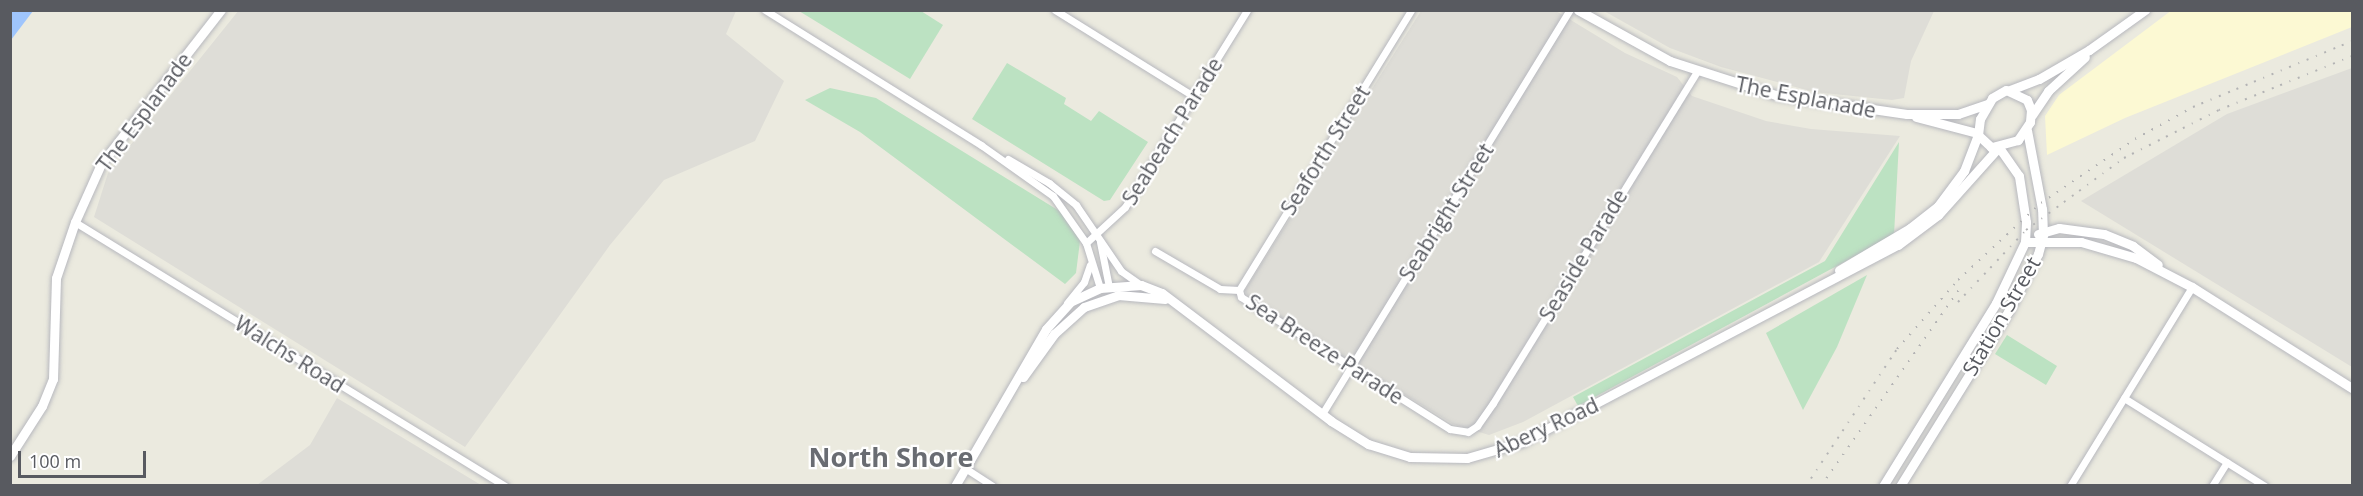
<!DOCTYPE html>
<style>
body{margin:0}
#map{position:relative;width:2363px;height:496px;overflow:hidden;background:#ebeadf;font-family:"Open Sans",sans-serif}
div>[style]{position:absolute}
[style*='--x']{left:calc(var(--x)*1px);top:calc(var(--y)*1px);width:calc(var(--w)*1px);rotate:calc(var(--a)*1deg)}
.commercial>*{inset:0;background:#fcf9d3}
.industrial>*{inset:0;background:#deddd7}
.green>*{inset:0;background:#bce2c2}
.water>*{inset:0;background:#9fc5fc}
.roads{filter:drop-shadow(0 0 2px #b7b8be) drop-shadow(0 0 2px #b7b8be)}
.street>*{height:7px;margin:-3.5px;padding:0 3.5px;transform-origin:3.5px;border-radius:3.5px;background:#fff}
.secondary>*{height:9px;margin:-4.5px;padding:0 4.5px;transform-origin:4.5px;border-radius:4.5px;background:#fff}
.rail>*{height:2px;margin-top:-1px;transform-origin:0;background:repeating-linear-gradient(90deg,#b3b3b4 0 1.5px,transparent 0 9.5px)}
span{translate:-50% -50%;white-space:nowrap;text-align:center;line-height:1.15;-webkit-text-stroke:4.5px #fff;paint-order:stroke}
.street-label{font-size:21px;color:#585a60}
.district-label{font-size:27px;color:#696c72;font-weight:700}
.frame{position:absolute;inset:0;border:12px solid #585a60;pointer-events:none}
.scale{position:absolute;left:18px;top:451px;width:128px;height:27px;box-sizing:border-box;border:3px solid #585a60;border-top:0;padding-left:8px;font-size:18px;line-height:21px;white-space:nowrap;color:#585a60;-webkit-text-stroke:4px #fff;paint-order:stroke}
</style>
<div id="map">
<div class="commercial">
<div style="clip-path:polygon(2172px 10px,2352px 11px,2352px 27px,2125px 118px,2047px 155px,2045px 116px,2059px 95px)"></div>
</div>
<div class="industrial">
<div style="clip-path:polygon(239px 10px,736px 11px,726px 34px,784px 81px,755px 141px,664px 180px,610px 245px,465px 447px,94px 217px,108px 173px)"></div>
<div style="clip-path:polygon(1421px 11px,1556px 11px,1625px 53px,1677px 77px,1692px 96px,1766px 121px,1811px 129px,1900px 136px,1819px 262px,1523px 422px,1489px 435px,1453px 424px,1249px 299px,1245px 290px)"></div>
<div style="clip-path:polygon(1604px 11px,1934px 11px,1911px 61px,1904px 98px,1892px 100px,1814px 92px,1721px 67px,1670px 48px)"></div>
<div style="clip-path:polygon(2352px 68px,2352px 367px,2081px 201px,2227px 114px)"></div>
<div style="clip-path:polygon(337px 398px,481px 485px,257px 485px,310px 445px)"></div>
</div>
<div class="green">
<div style="clip-path:polygon(799px 11px,921px 11px,943px 25px,910px 79px)"></div>
<div style="clip-path:polygon(1007px 63px,1066px 98px,1064px 104px,1091px 121px,1099px 111px,1148px 142px,1110px 200px,1104px 201px,972px 119px)"></div>
<div style="clip-path:polygon(830px 88px,876px 98px,1061px 212px,1080px 241px,1076px 273px,1065px 284px,860px 132px,805px 100px)"></div>
<div style="clip-path:polygon(1899px 142px,1894px 235px,1578px 406px,1573px 397px,1825px 261px)"></div>
<div style="clip-path:polygon(1867px 275px,1837px 347px,1803px 410px,1766px 333px)"></div>
<div style="clip-path:polygon(2007px 335px,2057px 366px,2046px 385px,1995px 354px)"></div>
</div>
<div class="water">
<div style="clip-path:polygon(11px 10px,33px 11px,11px 40px,10px 11px)"></div>
</div>
<div class="roads">
<div class="street">
<div style="--x:765;--y:10;--w:255;--a:32"></div>
<div style="--x:981;--y:145;--w:88;--a:35.3"></div>
<div style="--x:1053;--y:196;--w:57;--a:54.9"></div>
<div style="--x:1086;--y:243;--w:47;--a:72.7"></div>
<div style="--x:1055;--y:10;--w:163;--a:31.9"></div>
<div style="--x:1008;--y:159;--w:48;--a:30.3"></div>
<div style="--x:1049;--y:183;--w:35;--a:39"></div>
<div style="--x:1076;--y:205;--w:80;--a:55.7"></div>
<div style="--x:1121;--y:271;--w:24;--a:35"></div>
<div style="--x:75;--y:222;--w:505;--a:31.55"></div>
<div style="--x:1100;--y:242;--w:46;--a:78.7"></div>
<div style="--x:1086;--y:243;--w:53;--a:-42.7"></div>
<div style="--x:1125;--y:207;--w:232;--a:-58.2"></div>
<div style="--x:1155;--y:251;--w:75;--a:30.3"></div>
<div style="--x:1220;--y:289;--w:19;--a:3"></div>
<div style="--x:1239;--y:290;--w:7;--a:74"></div>
<div style="--x:1241;--y:297;--w:247;--a:32.3"></div>
<div style="--x:1450;--y:429;--w:18;--a:9"></div>
<div style="--x:1468;--y:432;--w:11;--a:-34"></div>
<div style="--x:1477;--y:426;--w:28;--a:-55"></div>
<div style="--x:1493;--y:403;--w:390;--a:-58.4"></div>
<div style="--x:1239;--y:290;--w:329;--a:-58.4"></div>
<div style="--x:1067;--y:303;--w:27;--a:-51"></div>
<div style="--x:1084;--y:282;--w:18;--a:-71"></div>
<div style="--x:2124;--y:398;--w:166;--a:32"></div>
<div style="--x:1322;--y:414;--w:474;--a:-58.5"></div>
<div style="--x:965;--y:468;--w:33;--a:33"></div>
<div style="--x:2070;--y:486;--w:233;--a:-58.5"></div>
<div style="--x:2212;--y:486;--w:28;--a:-58"></div>
</div>
<div class="secondary">
<div style="--x:1578;--y:10;--w:105;--a:29"></div>
<div style="--x:1670;--y:61;--w:111;--a:17.8"></div>
<div style="--x:1776;--y:95;--w:132;--a:8.3"></div>
<div style="--x:1907;--y:114;--w:51;--a:0"></div>
<div style="--x:1958;--y:114;--w:31;--a:-19"></div>
<div style="--x:2006;--y:90;--w:23;--a:25"></div>
<div style="--x:2027;--y:100;--w:11;--a:68"></div>
<div style="--x:2031;--y:110;--w:12;--a:95"></div>
<div style="--x:2030;--y:122;--w:22;--a:124"></div>
<div style="--x:2018;--y:140;--w:28;--a:165"></div>
<div style="--x:1991;--y:147;--w:18;--a:-137"></div>
<div style="--x:1978;--y:135;--w:16;--a:-83"></div>
<div style="--x:1980;--y:119;--w:24;--a:-60"></div>
<div style="--x:1992;--y:98;--w:16;--a:-30"></div>
<div style="--x:2010;--y:90;--w:31;--a:-21"></div>
<div style="--x:2039;--y:79;--w:58;--a:-30.1"></div>
<div style="--x:2089;--y:50;--w:69;--a:-35.5"></div>
<div style="--x:2032;--y:115;--w:29;--a:-56"></div>
<div style="--x:2048;--y:91;--w:50;--a:-42.6"></div>
<div style="--x:1916;--y:117;--w:63;--a:14.7"></div>
<div style="--x:2038;--y:234;--w:22;--a:-16"></div>
<div style="--x:2059;--y:228;--w:45;--a:7.6"></div>
<div style="--x:2104;--y:234;--w:31;--a:22"></div>
<div style="--x:2133;--y:246;--w:31;--a:37"></div>
<div style="--x:2025;--y:242;--w:56;--a:0"></div>
<div style="--x:2081;--y:242;--w:57;--a:16.2"></div>
<div style="--x:2136;--y:258;--w:63;--a:27.4"></div>
<div style="--x:2192;--y:287;--w:189;--a:32.3"></div>
<div style="--x:1839;--y:270;--w:82;--a:-30.6"></div>
<div style="--x:1910;--y:228;--w:36;--a:-38"></div>
<div style="--x:1938;--y:206;--w:44;--a:-53.4"></div>
<div style="--x:1964;--y:171;--w:39;--a:-69"></div>
<div style="--x:1023;--y:377;--w:53;--a:-54.2"></div>
<div style="--x:1054;--y:334;--w:40;--a:-42"></div>
<div style="--x:1084;--y:307;--w:36;--a:-19"></div>
<div style="--x:1118;--y:295;--w:47;--a:4.9"></div>
<div style="--x:10;--y:456;--w:59;--a:-57.4"></div>
<div style="--x:42;--y:406;--w:29;--a:-68"></div>
<div style="--x:53;--y:379;--w:101;--a:-88.3"></div>
<div style="--x:56;--y:278;--w:59;--a:-71.3"></div>
<div style="--x:75;--y:222;--w:64;--a:-65.9"></div>
<div style="--x:101;--y:164;--w:195;--a:-52.1"></div>
<div style="--x:955;--y:486;--w:181;--a:-59.9"></div>
<div style="--x:1046;--y:329;--w:36;--a:-48"></div>
<div style="--x:1070;--y:302;--w:33;--a:-25"></div>
<div style="--x:1100;--y:288;--w:41;--a:-4.2"></div>
<div style="--x:1141;--y:285;--w:22;--a:21"></div>
<div style="--x:1162;--y:293;--w:212;--a:37.1"></div>
<div style="--x:1331;--y:421;--w:44;--a:31.9"></div>
<div style="--x:1368;--y:444;--w:44;--a:17.2"></div>
<div style="--x:1410;--y:457;--w:57;--a:1"></div>
<div style="--x:1467;--y:458;--w:57;--a:-16.2"></div>
<div style="--x:1522;--y:442;--w:424;--a:-27.7"></div>
<div style="--x:1898;--y:245;--w:50;--a:-36.9"></div>
<div style="--x:1938;--y:215;--w:90;--a:-48.2"></div>
<div style="--x:1883;--y:486;--w:215;--a:-58.3"></div>
<div style="--x:1996;--y:303;--w:68;--a:-64.6"></div>
<div style="--x:2025;--y:242;--w:20;--a:-87"></div>
<div style="--x:2026;--y:222;--w:47;--a:-98.7"></div>
<div style="--x:2019;--y:176;--w:35;--a:-125"></div>
<div style="--x:1900;--y:486;--w:205;--a:-58.2"></div>
<div style="--x:2008;--y:312;--w:65;--a:-62.7"></div>
<div style="--x:2038;--y:254;--w:20;--a:-75"></div>
<div style="--x:2043;--y:235;--w:26;--a:-92"></div>
<div style="--x:2042;--y:209;--w:80;--a:-100.8"></div>
</div>
</div>
<div class="rail">
<div style="--x:1958;--y:302;--w:99;--a:-46.6"></div>
<div style="--x:2026;--y:230;--w:122;--a:-36.3"></div>
<div style="--x:2124;--y:158;--w:106;--a:-26.8"></div>
<div style="--x:2219;--y:110;--w:144;--a:-22.1"></div>
<div style="--x:1806;--y:486;--w:164;--a:-56.4"></div>
<div style="--x:1897;--y:349;--w:92;--a:-48.5"></div>
<div style="--x:1958;--y:280;--w:113;--a:-42.9"></div>
<div style="--x:2041;--y:203;--w:114;--a:-34.2"></div>
<div style="--x:2135;--y:139;--w:66;--a:-28.9"></div>
<div style="--x:2193;--y:107;--w:172;--a:-22.5"></div>
<div style="--x:1821;--y:486;--w:240;--a:-54.9"></div>
</div>
<div class="street-label">
<span style="left:1806px;top:97px;rotate:11deg">The Esplanade</span>
<span style="left:144px;top:112px;rotate:-53deg">The Esplanade</span>
<span style="left:1172px;top:131px;rotate:-58deg">Seabeach Parade</span>
<span style="left:1325px;top:150px;rotate:-58deg">Seaforth Street</span>
<span style="left:1446px;top:212px;rotate:-58deg">Seabright Street</span>
<span style="left:1583px;top:255px;rotate:-59deg">Seaside Parade</span>
<span style="left:2001px;top:316px;rotate:-60deg">Station Street</span>
<span style="left:1325px;top:349px;rotate:33deg">Sea Breeze Parade</span>
<span style="left:290px;top:354px;rotate:32deg">Walchs Road</span>
<span style="left:1546px;top:427px;rotate:-25deg">Abery Road</span>
</div>
<div class="district-label">
<span style="left:891px;top:457px">North Shore</span>
</div>
<div class="frame"></div>
<div class="scale">100 m</div>
</div>
